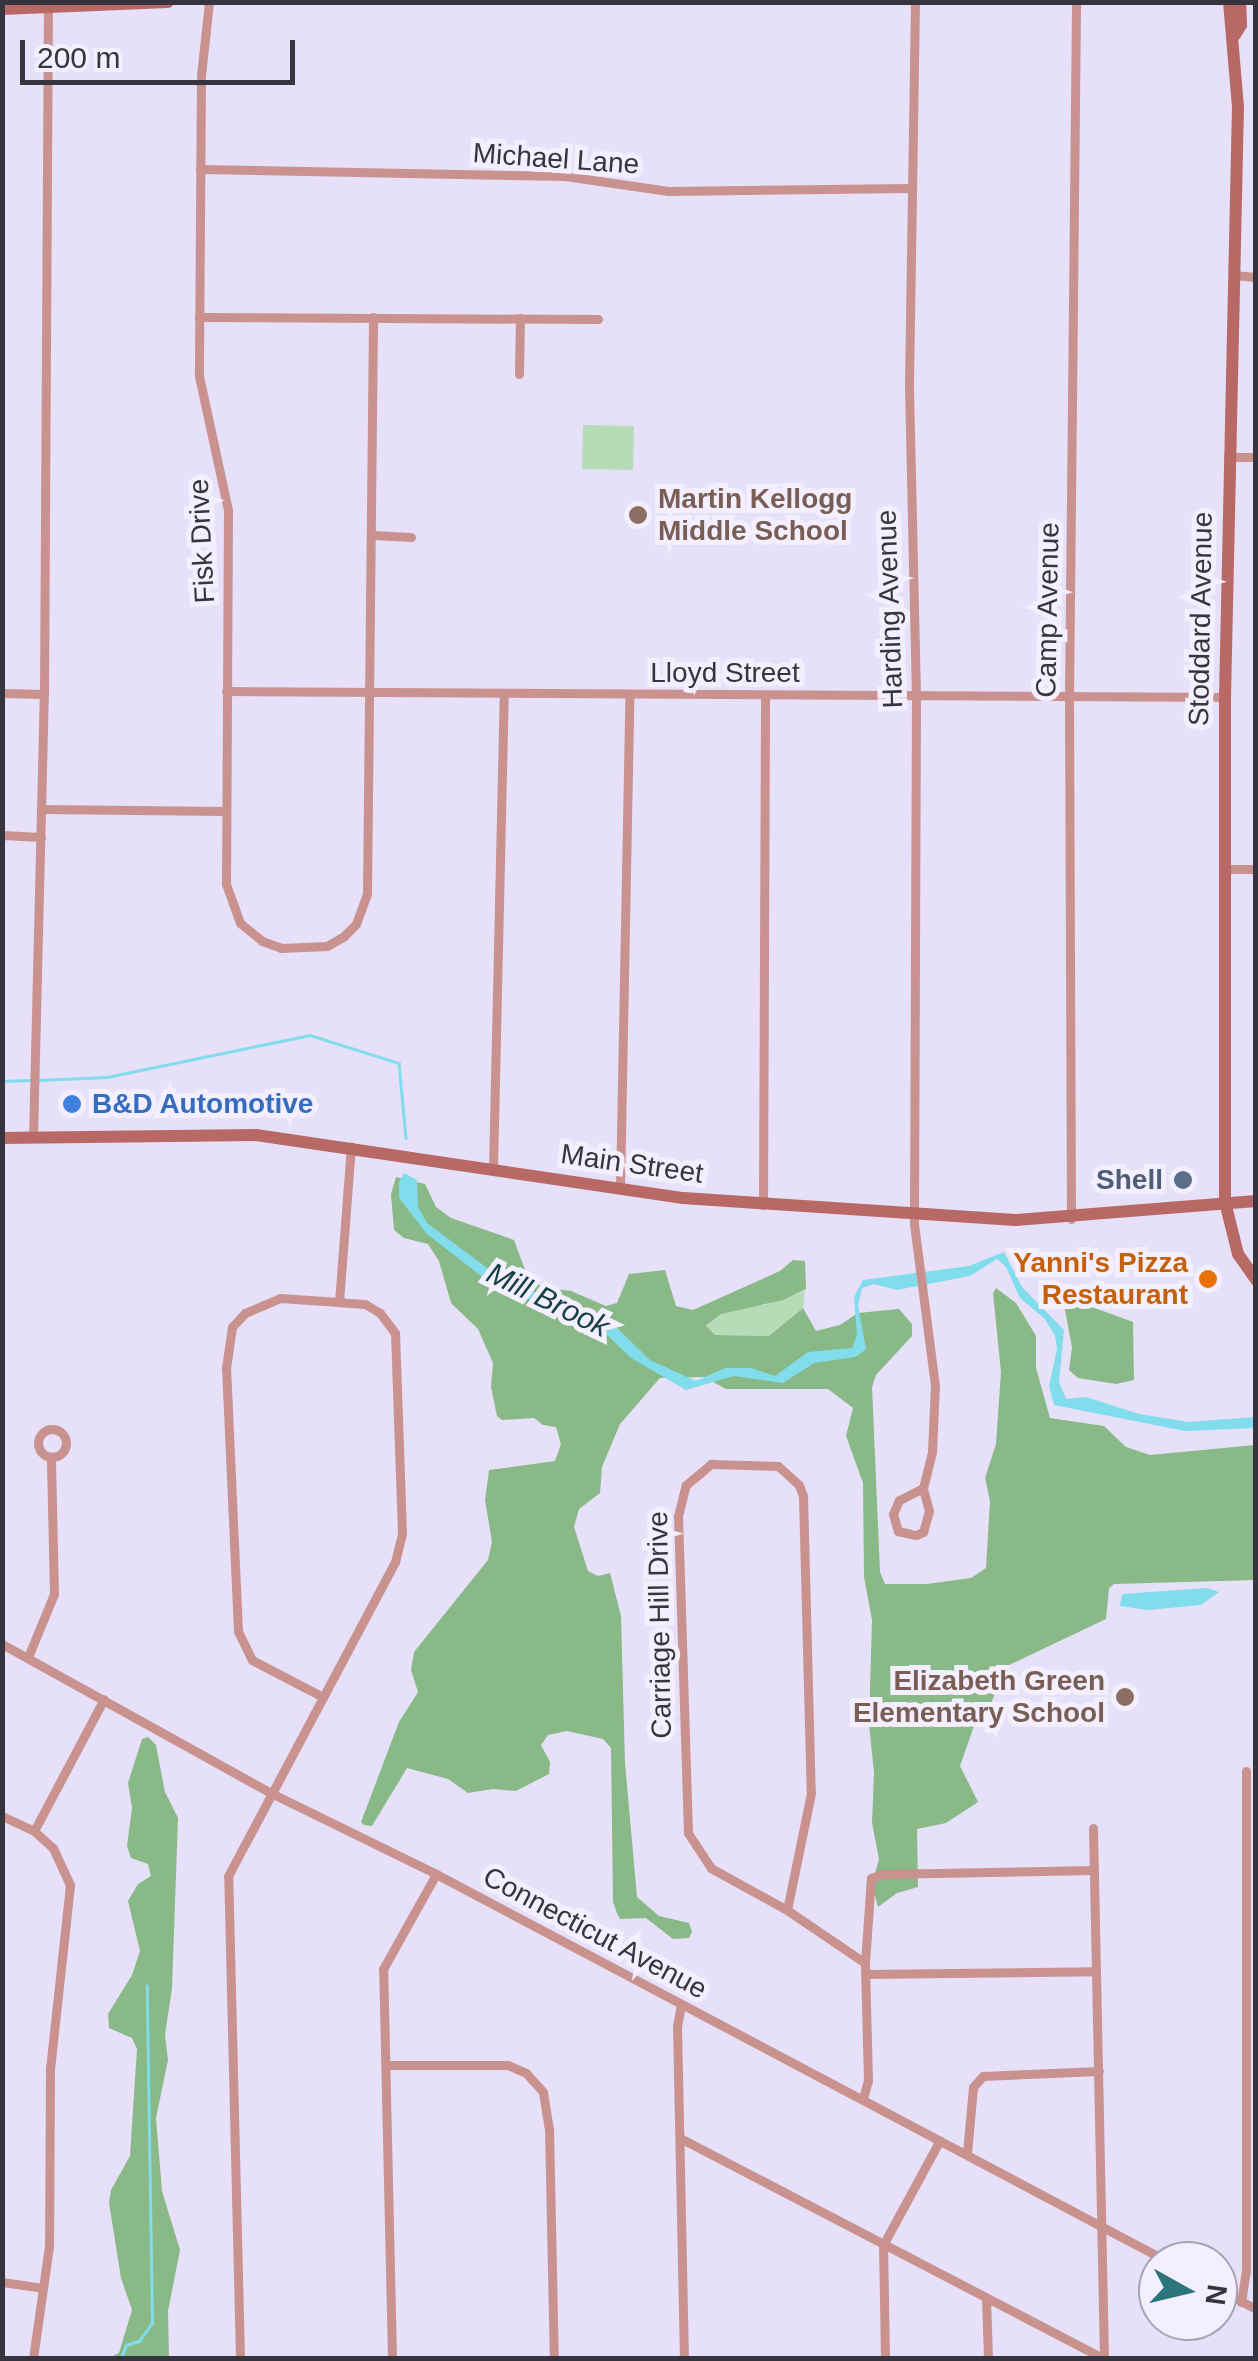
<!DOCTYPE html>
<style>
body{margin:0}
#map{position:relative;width:1258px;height:2361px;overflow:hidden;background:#e6e0f9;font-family:Helvetica,sans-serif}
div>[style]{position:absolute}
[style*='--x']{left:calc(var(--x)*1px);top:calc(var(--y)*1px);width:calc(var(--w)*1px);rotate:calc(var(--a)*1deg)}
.green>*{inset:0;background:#b7dbb6}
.forest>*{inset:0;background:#88b986}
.water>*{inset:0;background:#81dcec}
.stream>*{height:2.5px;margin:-1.25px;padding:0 1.25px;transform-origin:1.25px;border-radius:1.25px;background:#81dcec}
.street>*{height:9px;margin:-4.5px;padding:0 4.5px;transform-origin:4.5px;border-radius:4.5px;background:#c9928e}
.street>.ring{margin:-4.5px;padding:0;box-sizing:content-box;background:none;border:9px solid #c9928e;border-radius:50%}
.secondary>*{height:12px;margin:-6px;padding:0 6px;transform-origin:6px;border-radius:6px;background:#b86965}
.dots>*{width:28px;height:28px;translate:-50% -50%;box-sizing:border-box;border:5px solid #f3effe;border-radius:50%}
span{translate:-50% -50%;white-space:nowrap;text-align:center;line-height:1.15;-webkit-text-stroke:10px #f3effe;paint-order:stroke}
.street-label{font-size:28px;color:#36343e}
.education-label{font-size:28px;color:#785e54;font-weight:700}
.left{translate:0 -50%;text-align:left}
.right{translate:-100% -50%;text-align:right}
.shop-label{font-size:28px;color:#366cbe;font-weight:700}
.service-label{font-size:28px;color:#4e5e75;font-weight:700}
.food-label{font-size:28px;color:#c56008;font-weight:700}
.water-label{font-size:30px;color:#154047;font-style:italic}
.frame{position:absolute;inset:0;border:5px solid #36343e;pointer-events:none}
.north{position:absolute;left:1138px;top:2241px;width:100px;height:100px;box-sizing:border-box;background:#f3effe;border:2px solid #a7a4b1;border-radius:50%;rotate:98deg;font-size:28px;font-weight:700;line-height:40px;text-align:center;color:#36343e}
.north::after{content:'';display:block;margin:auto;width:35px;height:45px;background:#2c757c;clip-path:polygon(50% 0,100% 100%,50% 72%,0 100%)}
.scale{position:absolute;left:20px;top:40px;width:275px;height:45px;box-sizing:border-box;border:5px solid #36343e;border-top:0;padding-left:12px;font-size:30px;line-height:35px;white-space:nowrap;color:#36343e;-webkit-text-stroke:8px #f3effe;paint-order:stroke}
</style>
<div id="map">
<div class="green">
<div style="clip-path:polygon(583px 425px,634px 426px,633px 470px,582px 469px)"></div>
<div style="clip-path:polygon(805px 1291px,803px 1308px,769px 1336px,715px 1335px,706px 1327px,721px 1314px,743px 1306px,764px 1305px)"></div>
</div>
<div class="forest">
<div style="clip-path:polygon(396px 1177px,425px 1184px,436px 1207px,451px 1218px,514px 1240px,527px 1275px,542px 1287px,571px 1291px,606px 1306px,617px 1303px,629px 1274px,665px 1270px,676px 1306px,693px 1310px,780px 1271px,793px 1260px,805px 1261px,806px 1289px,783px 1300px,721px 1314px,706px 1326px,715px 1335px,769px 1336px,803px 1308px,816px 1331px,840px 1325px,858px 1313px,899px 1309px,912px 1324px,912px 1336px,876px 1375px,872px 1387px,880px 1572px,885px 1584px,927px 1584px,971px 1578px,986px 1568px,990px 1501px,985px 1478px,996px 1444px,1001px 1372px,993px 1293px,996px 1288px,1016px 1303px,1036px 1336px,1036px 1368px,1050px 1418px,1104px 1426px,1126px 1447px,1150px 1455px,1255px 1445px,1255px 1580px,1114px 1584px,1109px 1588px,1106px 1619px,1007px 1666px,991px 1703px,975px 1723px,960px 1766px,978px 1802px,946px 1823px,917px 1829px,918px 1887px,897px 1893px,878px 1907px,872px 1884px,879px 1859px,872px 1823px,874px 1773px,869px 1724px,872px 1620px,864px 1577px,863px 1483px,846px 1436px,853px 1408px,828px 1389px,726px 1389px,704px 1377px,660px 1378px,620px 1424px,602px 1467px,600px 1493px,579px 1509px,574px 1527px,588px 1571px,598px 1576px,610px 1573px,621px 1616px,625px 1763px,637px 1897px,659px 1916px,689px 1923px,692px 1932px,689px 1938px,673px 1939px,646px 1918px,620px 1919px,617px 1913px,613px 1902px,611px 1748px,603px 1739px,567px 1731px,548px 1735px,541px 1745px,550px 1762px,549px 1774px,516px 1791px,493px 1789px,468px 1793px,448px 1779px,407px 1768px,372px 1826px,364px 1825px,361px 1822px,399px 1722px,418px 1692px,411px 1670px,414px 1652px,488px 1560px,492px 1542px,485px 1500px,489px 1470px,555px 1461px,561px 1444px,556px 1427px,543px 1425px,534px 1418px,502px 1420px,497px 1416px,491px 1387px,493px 1363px,478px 1329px,451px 1303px,439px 1261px,428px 1244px,404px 1238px,394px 1230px,391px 1194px)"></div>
<div style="clip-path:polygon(1070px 1299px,1133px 1322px,1134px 1380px,1116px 1384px,1078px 1378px,1069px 1370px,1072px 1347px,1065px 1310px)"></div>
<div style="clip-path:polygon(148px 1737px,156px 1745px,165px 1792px,178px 1818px,172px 1988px,165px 2035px,168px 2060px,156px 2118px,162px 2191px,180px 2250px,168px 2311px,169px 2358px,109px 2358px,119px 2353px,132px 2310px,121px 2278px,109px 2203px,111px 2190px,130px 2156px,137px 2049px,132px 2038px,109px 2028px,108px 2014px,132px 1975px,140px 1951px,128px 1901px,138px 1884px,151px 1876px,148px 1864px,131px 1858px,127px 1846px,132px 1808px,128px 1783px,142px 1739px)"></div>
</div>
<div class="water">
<div style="clip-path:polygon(404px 1173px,417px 1180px,418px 1207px,427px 1223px,502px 1279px,610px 1321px,650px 1360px,696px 1381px,725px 1368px,751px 1368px,775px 1376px,808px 1352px,852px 1348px,857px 1335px,854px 1297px,863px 1280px,969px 1266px,1004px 1252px,1022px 1287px,1064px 1330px,1059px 1382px,1066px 1399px,1086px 1397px,1139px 1414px,1189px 1422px,1255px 1417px,1255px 1428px,1185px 1431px,1054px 1405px,1049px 1386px,1057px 1349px,1055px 1336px,1045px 1319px,1020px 1298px,1006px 1267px,997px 1259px,970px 1276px,897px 1290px,874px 1284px,862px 1288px,858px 1306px,866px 1349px,856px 1357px,814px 1363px,783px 1383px,734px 1376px,686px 1390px,631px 1358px,600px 1328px,490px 1283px,427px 1234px,399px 1198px,399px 1182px)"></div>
<div style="clip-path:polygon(1207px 1588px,1219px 1592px,1201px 1605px,1148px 1610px,1120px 1606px,1122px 1594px)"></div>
</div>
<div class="stream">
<div style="--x:39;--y:1080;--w:68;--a:-2.5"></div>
<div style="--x:107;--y:1077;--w:207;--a:-11.7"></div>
<div style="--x:310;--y:1035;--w:93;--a:17.5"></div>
<div style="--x:399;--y:1063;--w:75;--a:84.7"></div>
<div style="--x:2;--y:1081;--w:29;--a:-2"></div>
<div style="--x:121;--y:2358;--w:14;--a:-69"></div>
<div style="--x:126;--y:2345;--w:14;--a:-17"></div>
<div style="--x:139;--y:2341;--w:22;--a:-54"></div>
<div style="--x:152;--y:2323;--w:337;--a:-90.9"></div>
</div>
<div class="street">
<div style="--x:209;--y:2;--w:74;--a:96.2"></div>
<div style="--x:201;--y:76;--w:300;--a:90.4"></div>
<div style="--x:199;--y:376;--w:137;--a:77.8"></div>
<div style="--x:228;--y:510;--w:374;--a:90.3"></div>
<div style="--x:226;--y:884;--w:41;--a:70.3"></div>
<div style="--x:240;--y:923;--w:28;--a:39"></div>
<div style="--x:262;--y:941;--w:20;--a:20"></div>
<div style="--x:281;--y:948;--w:46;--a:-2.5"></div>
<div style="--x:327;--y:946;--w:20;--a:-30"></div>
<div style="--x:344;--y:936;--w:17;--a:-45"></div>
<div style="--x:356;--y:924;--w:33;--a:-70"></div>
<div style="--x:367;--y:893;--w:576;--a:-89.4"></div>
<div style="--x:915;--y:2;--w:386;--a:90.9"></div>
<div style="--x:909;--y:388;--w:307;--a:88.7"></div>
<div style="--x:916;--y:695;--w:529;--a:90.22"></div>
<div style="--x:914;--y:1224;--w:162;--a:82.6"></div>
<div style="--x:935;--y:1385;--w:67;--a:92.6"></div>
<div style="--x:932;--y:1452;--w:37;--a:104"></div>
<div style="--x:923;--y:1488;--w:27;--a:153"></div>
<div style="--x:899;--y:1500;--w:15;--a:113"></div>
<div style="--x:893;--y:1514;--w:18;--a:74"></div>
<div style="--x:898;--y:1531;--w:18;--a:13"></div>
<div style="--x:916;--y:1535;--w:8;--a:-23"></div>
<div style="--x:923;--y:1532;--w:22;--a:-74"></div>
<div style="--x:929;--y:1511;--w:24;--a:-105"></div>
<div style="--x:200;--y:169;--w:365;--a:1.1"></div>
<div style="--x:565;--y:176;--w:104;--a:8.3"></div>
<div style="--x:668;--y:191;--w:242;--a:-0.7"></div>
<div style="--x:1233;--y:275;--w:23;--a:5"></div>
<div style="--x:199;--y:317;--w:399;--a:0.3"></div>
<div style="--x:519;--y:374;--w:56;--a:-89"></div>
<div style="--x:1228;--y:457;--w:28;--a:0"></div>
<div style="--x:372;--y:535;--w:39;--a:3"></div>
<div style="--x:226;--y:691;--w:999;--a:0.34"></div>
<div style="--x:2;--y:693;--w:42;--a:1.4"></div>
<div style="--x:42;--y:809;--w:183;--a:0.6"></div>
<div style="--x:2;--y:835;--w:39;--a:3"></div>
<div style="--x:1225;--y:869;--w:31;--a:0"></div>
<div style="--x:33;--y:1138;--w:444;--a:-88.6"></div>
<div style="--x:44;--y:694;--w:685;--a:-89.67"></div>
<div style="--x:493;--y:1169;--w:474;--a:-88.7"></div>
<div style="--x:620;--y:1187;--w:491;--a:-88.9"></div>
<div style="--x:763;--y:1205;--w:509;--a:-89.77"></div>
<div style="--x:1071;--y:1219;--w:521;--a:-90.22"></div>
<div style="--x:1069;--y:698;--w:696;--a:-89.42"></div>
<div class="ring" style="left:38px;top:1429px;width:19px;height:19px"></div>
<div style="--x:2;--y:1644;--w:310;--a:29"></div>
<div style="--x:273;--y:1794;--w:182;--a:26.1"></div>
<div style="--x:436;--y:1874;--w:827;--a:27.9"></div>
<div style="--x:28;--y:1657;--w:68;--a:-67.6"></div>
<div style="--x:54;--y:1594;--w:137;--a:-91.3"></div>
<div style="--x:323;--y:1697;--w:80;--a:-152.5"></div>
<div style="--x:252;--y:1660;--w:32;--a:-116"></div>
<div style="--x:238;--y:1631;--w:263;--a:-92.6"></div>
<div style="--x:226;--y:1368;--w:41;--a:-81.7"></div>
<div style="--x:232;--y:1327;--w:19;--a:-47"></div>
<div style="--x:245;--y:1313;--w:38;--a:-23"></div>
<div style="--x:280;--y:1298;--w:59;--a:3.9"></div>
<div style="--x:2;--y:1816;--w:35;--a:25"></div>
<div style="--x:34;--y:1831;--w:25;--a:42"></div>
<div style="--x:53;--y:1848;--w:41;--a:65.3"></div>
<div style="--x:70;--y:1885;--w:184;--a:96.2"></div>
<div style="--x:50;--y:2068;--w:178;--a:90.3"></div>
<div style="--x:49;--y:2246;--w:113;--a:98.1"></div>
<div style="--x:1093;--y:1828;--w:530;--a:88.81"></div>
<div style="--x:34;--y:1831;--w:149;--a:-62.1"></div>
<div style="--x:787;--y:1910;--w:87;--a:-151.1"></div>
<div style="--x:711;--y:1868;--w:42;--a:-123.3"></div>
<div style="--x:688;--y:1833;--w:317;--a:-91.8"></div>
<div style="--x:678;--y:1516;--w:32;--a:-76"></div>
<div style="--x:686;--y:1485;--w:33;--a:-40"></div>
<div style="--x:711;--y:1464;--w:67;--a:1.7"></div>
<div style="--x:778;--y:1466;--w:28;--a:42"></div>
<div style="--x:799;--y:1485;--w:12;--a:70"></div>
<div style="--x:803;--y:1496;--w:297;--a:88.5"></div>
<div style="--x:811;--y:1793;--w:119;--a:101.6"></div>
<div style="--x:787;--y:1910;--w:94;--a:34.2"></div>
<div style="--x:866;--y:1974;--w:230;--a:-0.7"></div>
<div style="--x:681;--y:2004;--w:22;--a:100"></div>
<div style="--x:677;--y:2026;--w:332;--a:88.8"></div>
<div style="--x:386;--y:2065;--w:122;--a:0"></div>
<div style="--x:508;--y:2065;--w:20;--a:24"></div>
<div style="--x:526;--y:2073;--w:25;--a:48"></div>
<div style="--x:543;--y:2092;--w:36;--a:81"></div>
<div style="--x:549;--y:2128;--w:230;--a:88.8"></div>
<div style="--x:863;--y:2098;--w:18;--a:-74"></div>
<div style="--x:868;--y:2081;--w:118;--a:-91.5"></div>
<div style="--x:865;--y:1963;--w:85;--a:-86"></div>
<div style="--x:871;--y:1878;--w:12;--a:-20"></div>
<div style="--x:882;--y:1874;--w:212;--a:-1.1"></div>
<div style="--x:680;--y:2138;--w:477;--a:27.5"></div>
<div style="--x:967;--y:2153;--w:66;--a:-84.8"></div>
<div style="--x:973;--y:2087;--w:15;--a:-48"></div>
<div style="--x:983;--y:2076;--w:116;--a:-2.5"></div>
<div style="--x:2;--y:2282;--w:41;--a:8.3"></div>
<div style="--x:1218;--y:2289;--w:43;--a:27.8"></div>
<div style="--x:986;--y:2298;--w:60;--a:88.1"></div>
<div style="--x:1241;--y:2302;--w:31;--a:-81"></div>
<div style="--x:1246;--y:2271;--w:500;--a:-90"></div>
<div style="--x:240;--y:2358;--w:482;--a:-91.4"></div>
<div style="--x:228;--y:1876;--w:356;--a:-62"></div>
<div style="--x:395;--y:1562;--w:30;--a:-76"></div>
<div style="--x:402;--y:1533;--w:200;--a:-92"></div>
<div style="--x:395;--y:1333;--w:25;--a:-127"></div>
<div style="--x:380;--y:1313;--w:17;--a:-149"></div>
<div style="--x:365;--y:1304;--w:26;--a:-176"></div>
<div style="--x:339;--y:1302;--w:156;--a:-85.6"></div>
<div style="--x:392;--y:2358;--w:389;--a:-91.3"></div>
<div style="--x:383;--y:1969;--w:109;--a:-60.8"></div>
<div style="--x:885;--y:2358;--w:113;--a:-91"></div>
<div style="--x:883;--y:2245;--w:119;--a:-61.5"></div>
</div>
<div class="secondary">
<div style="--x:1229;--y:2;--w:104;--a:85.1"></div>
<div style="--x:1238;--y:106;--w:591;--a:91.26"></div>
<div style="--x:1225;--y:697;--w:505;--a:90"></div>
<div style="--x:1225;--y:1202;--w:54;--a:76"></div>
<div style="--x:1238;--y:1254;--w:32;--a:55"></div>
<div style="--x:2;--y:9;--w:166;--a:-2.4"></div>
<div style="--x:1235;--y:35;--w:12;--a:-59"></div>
<div style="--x:1241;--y:25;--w:23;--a:-92"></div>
<div style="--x:2;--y:1138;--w:254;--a:-0.7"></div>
<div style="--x:256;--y:1135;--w:432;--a:8.4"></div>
<div style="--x:683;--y:1198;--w:333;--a:3.8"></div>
<div style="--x:1015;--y:1220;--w:242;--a:-4.5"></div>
</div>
<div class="dots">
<div style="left:638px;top:515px;background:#8d6e63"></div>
<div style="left:72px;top:1104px;background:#3f7fe0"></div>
<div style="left:1183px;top:1180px;background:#5c6f8a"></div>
<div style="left:1208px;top:1279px;background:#e8710a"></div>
<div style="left:1125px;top:1697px;background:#8d6e63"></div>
</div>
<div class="street-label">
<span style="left:556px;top:159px;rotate:4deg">Michael Lane</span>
<span style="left:202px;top:541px;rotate:-93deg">Fisk Drive</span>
<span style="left:890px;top:609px;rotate:-92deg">Harding Avenue</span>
<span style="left:1048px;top:610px;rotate:-89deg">Camp Avenue</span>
<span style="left:1201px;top:619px;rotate:-89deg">Stoddard Avenue</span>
<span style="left:725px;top:673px">Lloyd Street</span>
<span style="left:632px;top:1164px;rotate:8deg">Main Street</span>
<span style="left:660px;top:1625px;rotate:-91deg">Carriage Hill Drive</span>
<span style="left:595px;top:1933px;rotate:28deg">Connecticut Avenue</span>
</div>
<div class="education-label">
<span class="left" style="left:658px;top:515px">Martin Kellogg<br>Middle School</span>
<span class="right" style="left:1105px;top:1697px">Elizabeth Green<br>Elementary School</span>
</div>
<div class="shop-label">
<span class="left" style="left:92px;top:1104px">B&amp;D Automotive</span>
</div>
<div class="service-label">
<span class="right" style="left:1163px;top:1180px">Shell</span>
</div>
<div class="food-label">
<span class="right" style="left:1188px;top:1279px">Yanni's Pizza<br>Restaurant</span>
</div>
<div class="water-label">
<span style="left:548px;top:1300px;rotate:26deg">Mill Brook</span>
</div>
<div class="frame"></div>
<div class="north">N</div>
<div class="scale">200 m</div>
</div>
